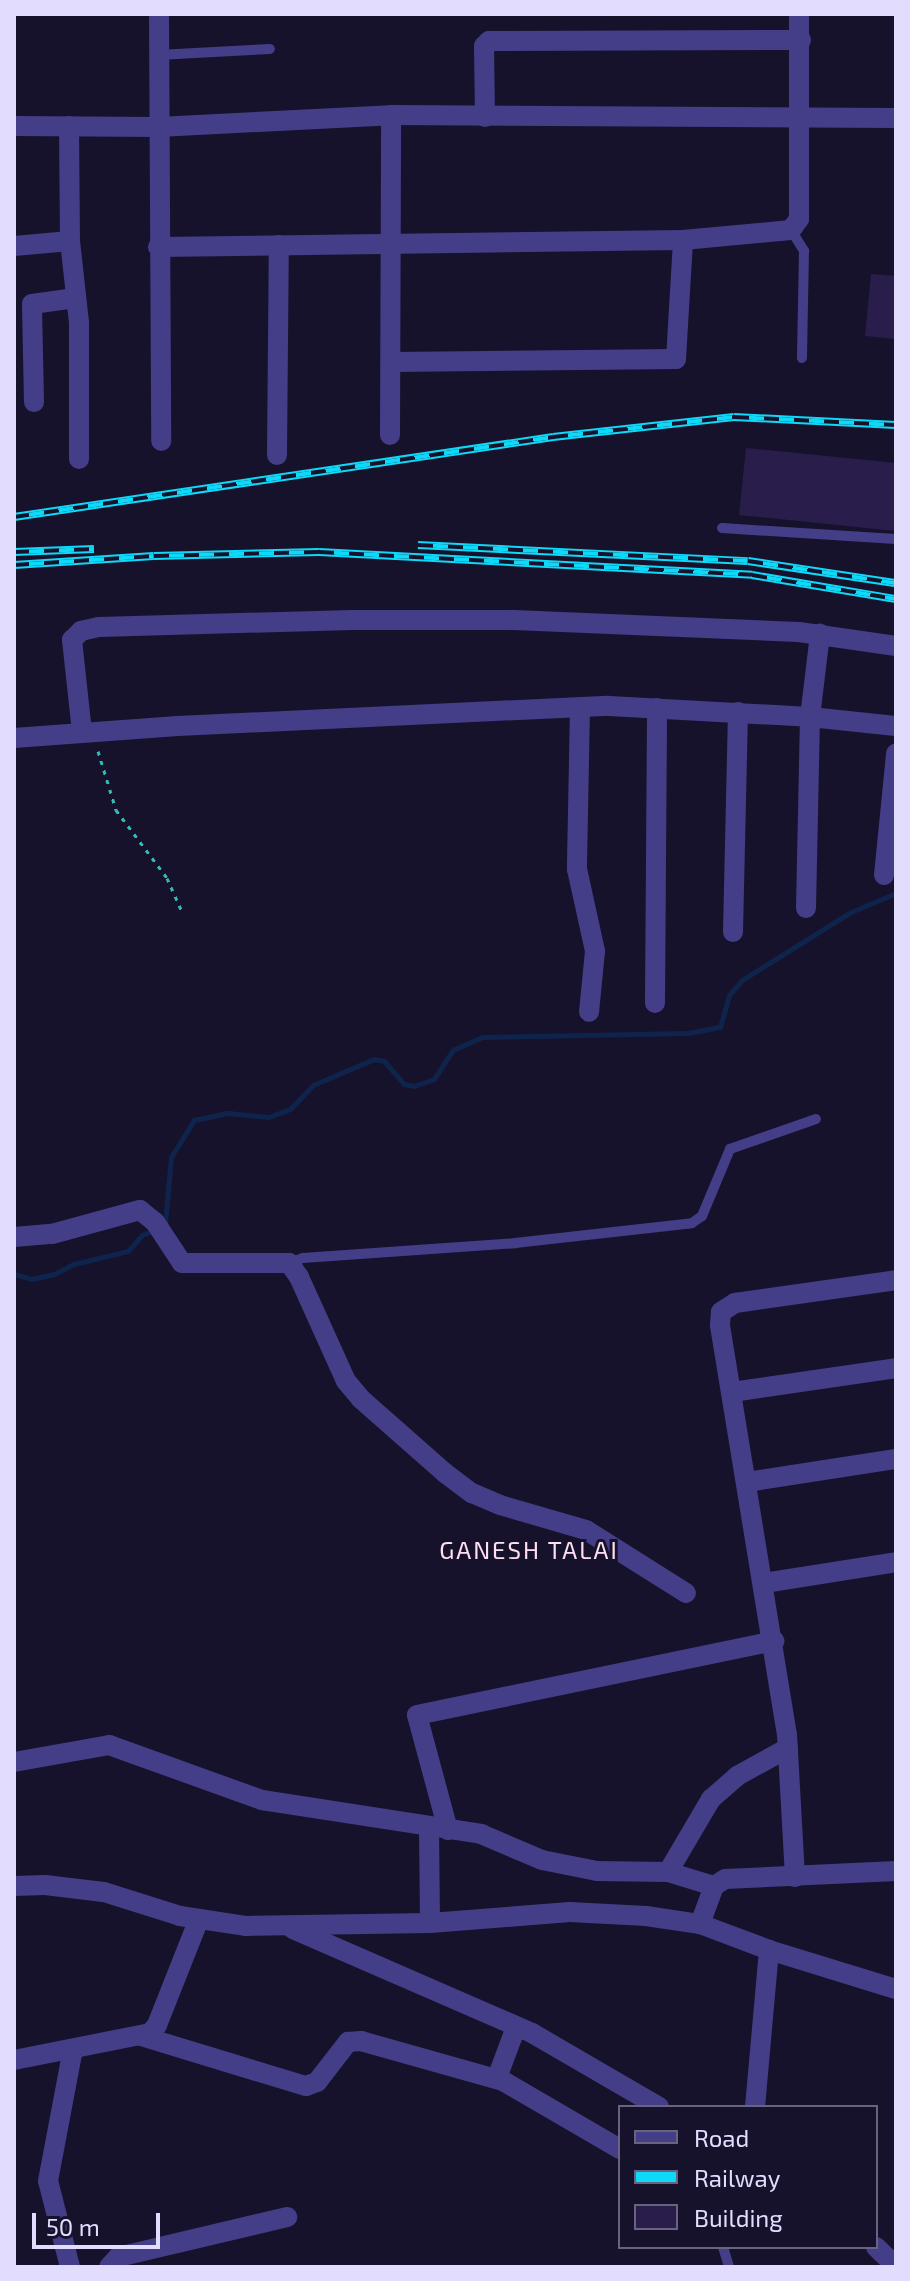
<!DOCTYPE html>
<style>
body{margin:0}
#map{position:relative;width:910px;height:2281px;overflow:hidden;background:#17122b;font-family:"Exo 2",sans-serif}
div>[style]{position:absolute}
[style*='--x']{left:calc(var(--x)*1px);top:calc(var(--y)*1px);width:calc(var(--w)*1px);rotate:calc(var(--a)*1deg)}
.stream>*{height:5px;margin:-2.5px;padding:0 2.5px;transform-origin:2.5px;border-radius:2.5px;background:#0f244d}
.building>*{inset:0;background:#291e4b}
.path>*{height:3px;margin-top:-1.5px;transform-origin:0;background:repeating-linear-gradient(90deg,#34bab7 0 4px,transparent 0 10px)}
.lane>*{height:10px;margin:-5px;padding:0 5px;transform-origin:5px;border-radius:5px;background:#443e88}
.street>*{height:20px;margin:-10px;padding:0 10px;transform-origin:10px;border-radius:10px;background:#443e88}
.rail>*{height:8px;margin-top:-4px;transform-origin:0;background:repeating-linear-gradient(90deg,#17122b 0 15px,#0ed9f8 0 30px);box-sizing:border-box;border-block:2px solid #0ed9f8}
span{translate:-50% -50%;white-space:nowrap;text-align:center;line-height:1.15;-webkit-text-stroke:6px #17122b;paint-order:stroke}
.neighbourhood-label{font-size:24px;color:#fedff2;letter-spacing:2px}
.frame{position:absolute;inset:0;border:16px solid #e2ddfe;pointer-events:none}
.legend{position:absolute;left:618px;top:2105px;width:260px;height:144px;box-sizing:border-box;background:#17122b;border:2px solid #68637f;margin:0;padding:10px 14px;list-style:none;font-size:24px;color:#e2ddfe}
.legend li{display:flex;align-items:center;gap:16px;height:40px}
.legend b{width:40px;border:2px solid #68637f}
.scale{position:absolute;left:32px;top:2213px;width:128px;height:36px;box-sizing:border-box;border:4px solid #e2ddfe;border-top:0;padding-left:10px;font-size:24px;line-height:28px;white-space:nowrap;color:#e2ddfe;-webkit-text-stroke:6px #17122b;paint-order:stroke}
</style>
<div id="map">
<div class="stream">
<div style="--x:165;--y:1223;--w:66;--a:-84.8"></div>
<div style="--x:171;--y:1157;--w:44;--a:-58.1"></div>
<div style="--x:194;--y:1120;--w:34;--a:-12"></div>
<div style="--x:227;--y:1113;--w:42;--a:5.4"></div>
<div style="--x:269;--y:1117;--w:22;--a:-21"></div>
<div style="--x:290;--y:1109;--w:33;--a:-46"></div>
<div style="--x:313;--y:1085;--w:66;--a:-23.1"></div>
<div style="--x:374;--y:1059;--w:10;--a:11"></div>
<div style="--x:384;--y:1061;--w:30;--a:49"></div>
<div style="--x:404;--y:1084;--w:10;--a:11"></div>
<div style="--x:414;--y:1086;--w:21;--a:-19"></div>
<div style="--x:434;--y:1079;--w:35;--a:-57"></div>
<div style="--x:453;--y:1050;--w:32;--a:-24"></div>
<div style="--x:482;--y:1037;--w:206;--a:-1.1"></div>
<div style="--x:688;--y:1033;--w:33;--a:-11"></div>
<div style="--x:720;--y:1027;--w:33;--a:-74"></div>
<div style="--x:729;--y:995;--w:20;--a:-49"></div>
<div style="--x:742;--y:980;--w:128;--a:-32"></div>
<div style="--x:851;--y:912;--w:49;--a:-22.9"></div>
<div style="--x:14;--y:1274;--w:18;--a:16"></div>
<div style="--x:31;--y:1279;--w:24;--a:-12"></div>
<div style="--x:54;--y:1274;--w:22;--a:-27"></div>
<div style="--x:74;--y:1264;--w:56;--a:-13.5"></div>
<div style="--x:128;--y:1251;--w:21;--a:-49"></div>
<div style="--x:142;--y:1235;--w:14;--a:-21"></div>
</div>
<div class="building">
<div style="clip-path:polygon(871px 274px,896px 276px,896px 339px,865px 336px)"></div>
<div style="clip-path:polygon(746px 448px,896px 463px,896px 531px,739px 515px)"></div>
</div>
<div class="path">
<div style="--x:98;--y:751;--w:62;--a:73"></div>
<div style="--x:116;--y:810;--w:85;--a:53.1"></div>
<div style="--x:167;--y:878;--w:35;--a:66"></div>
</div>
<div class="lane">
<div style="--x:158;--y:55;--w:112;--a:-3.1"></div>
<div style="--x:791;--y:230;--w:25;--a:58"></div>
<div style="--x:804;--y:251;--w:107;--a:91.1"></div>
<div style="--x:722;--y:528;--w:174;--a:3.6"></div>
<div style="--x:289;--y:1263;--w:15;--a:-20"></div>
<div style="--x:303;--y:1258;--w:213;--a:-4"></div>
<div style="--x:515;--y:1243;--w:178;--a:-6.4"></div>
<div style="--x:692;--y:1223;--w:12;--a:-35"></div>
<div style="--x:702;--y:1216;--w:73;--a:-67.3"></div>
<div style="--x:730;--y:1149;--w:91;--a:-19.2"></div>
<div style="--x:723;--y:2247;--w:21;--a:73"></div>
</div>
<div class="street">
<div style="--x:159;--y:14;--w:427;--a:89.7"></div>
<div style="--x:485;--y:117;--w:71;--a:-90.8"></div>
<div style="--x:484;--y:46;--w:7;--a:-45"></div>
<div style="--x:489;--y:41;--w:312;--a:-0.2"></div>
<div style="--x:14;--y:126;--w:144;--a:0.4"></div>
<div style="--x:158;--y:127;--w:233;--a:-2.9"></div>
<div style="--x:391;--y:115;--w:505;--a:0.34"></div>
<div style="--x:69;--y:126;--w:115;--a:89.5"></div>
<div style="--x:70;--y:241;--w:81;--a:83.7"></div>
<div style="--x:79;--y:322;--w:137;--a:90"></div>
<div style="--x:14;--y:246;--w:56;--a:-5.1"></div>
<div style="--x:158;--y:247;--w:525;--a:-0.76"></div>
<div style="--x:683;--y:240;--w:108;--a:-5.3"></div>
<div style="--x:791;--y:230;--w:14;--a:-54"></div>
<div style="--x:799;--y:219;--w:205;--a:-90"></div>
<div style="--x:391;--y:362;--w:285;--a:-0.6"></div>
<div style="--x:676;--y:359;--w:119;--a:-86.6"></div>
<div style="--x:34;--y:402;--w:98;--a:-91.2"></div>
<div style="--x:32;--y:304;--w:44;--a:-7.8"></div>
<div style="--x:390;--y:435;--w:320;--a:-89.8"></div>
<div style="--x:277;--y:455;--w:210;--a:-89.5"></div>
<div style="--x:580;--y:707;--w:162;--a:91.1"></div>
<div style="--x:577;--y:869;--w:84;--a:77.6"></div>
<div style="--x:595;--y:951;--w:61;--a:95.6"></div>
<div style="--x:82;--y:732;--w:93;--a:-96.2"></div>
<div style="--x:72;--y:640;--w:13;--a:-45"></div>
<div style="--x:81;--y:631;--w:18;--a:-13"></div>
<div style="--x:99;--y:627;--w:253;--a:-1.6"></div>
<div style="--x:352;--y:620;--w:162;--a:0"></div>
<div style="--x:514;--y:620;--w:285;--a:2.4"></div>
<div style="--x:799;--y:632;--w:98;--a:8.2"></div>
<div style="--x:14;--y:738;--w:164;--a:-4.2"></div>
<div style="--x:178;--y:726;--w:431;--a:-2.7"></div>
<div style="--x:609;--y:706;--w:201;--a:3.1"></div>
<div style="--x:810;--y:717;--w:86;--a:6"></div>
<div style="--x:884;--y:875;--w:122;--a:-84.3"></div>
<div style="--x:806;--y:908;--w:191;--a:-88.8"></div>
<div style="--x:810;--y:717;--w:84;--a:-83.1"></div>
<div style="--x:733;--y:932;--w:220;--a:-88.7"></div>
<div style="--x:655;--y:1003;--w:295;--a:-89.6"></div>
<div style="--x:14;--y:1237;--w:38;--a:-5"></div>
<div style="--x:52;--y:1234;--w:91;--a:-15.3"></div>
<div style="--x:140;--y:1210;--w:19;--a:39"></div>
<div style="--x:155;--y:1222;--w:49;--a:56.6"></div>
<div style="--x:182;--y:1263;--w:107;--a:0"></div>
<div style="--x:289;--y:1263;--w:17;--a:54"></div>
<div style="--x:299;--y:1277;--w:114;--a:65.7"></div>
<div style="--x:346;--y:1381;--w:23;--a:50"></div>
<div style="--x:361;--y:1399;--w:112;--a:41.4"></div>
<div style="--x:445;--y:1473;--w:34;--a:37"></div>
<div style="--x:472;--y:1493;--w:30;--a:23"></div>
<div style="--x:500;--y:1505;--w:90;--a:16.2"></div>
<div style="--x:586;--y:1530;--w:118;--a:32.2"></div>
<div style="--x:732;--y:1392;--w:166;--a:-8.3"></div>
<div style="--x:747;--y:1482;--w:151;--a:-8.8"></div>
<div style="--x:764;--y:1583;--w:134;--a:-9"></div>
<div style="--x:14;--y:1762;--w:97;--a:-10.1"></div>
<div style="--x:109;--y:1745;--w:163;--a:19.8"></div>
<div style="--x:262;--y:1800;--w:222;--a:8.8"></div>
<div style="--x:481;--y:1834;--w:66;--a:23.1"></div>
<div style="--x:542;--y:1860;--w:56;--a:11.3"></div>
<div style="--x:597;--y:1871;--w:71;--a:0.8"></div>
<div style="--x:668;--y:1872;--w:48;--a:16.9"></div>
<div style="--x:429;--y:1827;--w:96;--a:89.4"></div>
<div style="--x:448;--y:1830;--w:119;--a:-105.1"></div>
<div style="--x:417;--y:1715;--w:365;--a:-11.7"></div>
<div style="--x:668;--y:1872;--w:85;--a:-59.5"></div>
<div style="--x:711;--y:1799;--w:35;--a:-41"></div>
<div style="--x:737;--y:1776;--w:58;--a:-28.8"></div>
<div style="--x:795;--y:1877;--w:142;--a:-93.2"></div>
<div style="--x:787;--y:1735;--w:415;--a:-99.3"></div>
<div style="--x:720;--y:1325;--w:13;--a:-86"></div>
<div style="--x:721;--y:1312;--w:17;--a:-33"></div>
<div style="--x:735;--y:1303;--w:163;--a:-8.1"></div>
<div style="--x:14;--y:1886;--w:31;--a:-2"></div>
<div style="--x:45;--y:1885;--w:59;--a:6.8"></div>
<div style="--x:104;--y:1892;--w:80;--a:17.5"></div>
<div style="--x:180;--y:1916;--w:66;--a:8.7"></div>
<div style="--x:245;--y:1926;--w:185;--a:-0.9"></div>
<div style="--x:430;--y:1923;--w:140;--a:-4.5"></div>
<div style="--x:570;--y:1912;--w:76;--a:3"></div>
<div style="--x:646;--y:1916;--w:55;--a:8.4"></div>
<div style="--x:700;--y:1924;--w:74;--a:20.6"></div>
<div style="--x:769;--y:1950;--w:133;--a:17.1"></div>
<div style="--x:700;--y:1924;--w:40;--a:-69.8"></div>
<div style="--x:714;--y:1886;--w:13;--a:-32"></div>
<div style="--x:725;--y:1879;--w:171;--a:-2.7"></div>
<div style="--x:293;--y:1929;--w:261;--a:23.5"></div>
<div style="--x:532;--y:2033;--w:147;--a:30.2"></div>
<div style="--x:141;--y:2036;--w:172;--a:16.9"></div>
<div style="--x:306;--y:2086;--w:12;--a:-20"></div>
<div style="--x:317;--y:2082;--w:51;--a:-52.2"></div>
<div style="--x:348;--y:2042;--w:13;--a:-4"></div>
<div style="--x:361;--y:2041;--w:148;--a:15.7"></div>
<div style="--x:503;--y:2081;--w:135;--a:30.2"></div>
<div style="--x:14;--y:2060;--w:139;--a:-11.2"></div>
<div style="--x:150;--y:2033;--w:11;--a:-49"></div>
<div style="--x:157;--y:2025;--w:114;--a:-68.4"></div>
<div style="--x:497;--y:2078;--w:54;--a:-69.6"></div>
<div style="--x:755;--y:2107;--w:158;--a:-84.9"></div>
<div style="--x:876;--y:2247;--w:28;--a:44"></div>
<div style="--x:70;--y:2267;--w:89;--a:-104.3"></div>
<div style="--x:48;--y:2181;--w:134;--a:-79.3"></div>
<div style="--x:109;--y:2267;--w:13;--a:-48"></div>
<div style="--x:118;--y:2257;--w:174;--a:-13.3"></div>
</div>
<div class="rail">
<div style="--x:14;--y:517;--w:545;--a:-8.44"></div>
<div style="--x:553;--y:437;--w:182;--a:-6.3"></div>
<div style="--x:734;--y:417;--w:162;--a:2.8"></div>
<div style="--x:418;--y:545;--w:330;--a:2.8"></div>
<div style="--x:748;--y:561;--w:150;--a:8.5"></div>
<div style="--x:14;--y:552;--w:80;--a:-2.1"></div>
<div style="--x:14;--y:565;--w:140;--a:-3.7"></div>
<div style="--x:154;--y:556;--w:165;--a:-1.4"></div>
<div style="--x:319;--y:552;--w:434;--a:3"></div>
<div style="--x:752;--y:575;--w:146;--a:9.5"></div>
</div>
<div class="neighbourhood-label">
<span style="left:529px;top:1550px">GANESH TALAI</span>
</div>
<div class="frame"></div>
<ul class="legend">
<li><b style="height:10px;background:#443e88"></b>Road</li>
<li><b style="height:10px;background:#0ed9f8"></b>Railway</li>
<li><b style="height:22px;background:#291e4b"></b>Building</li>
</ul>
<div class="scale">50 m</div>
</div>
